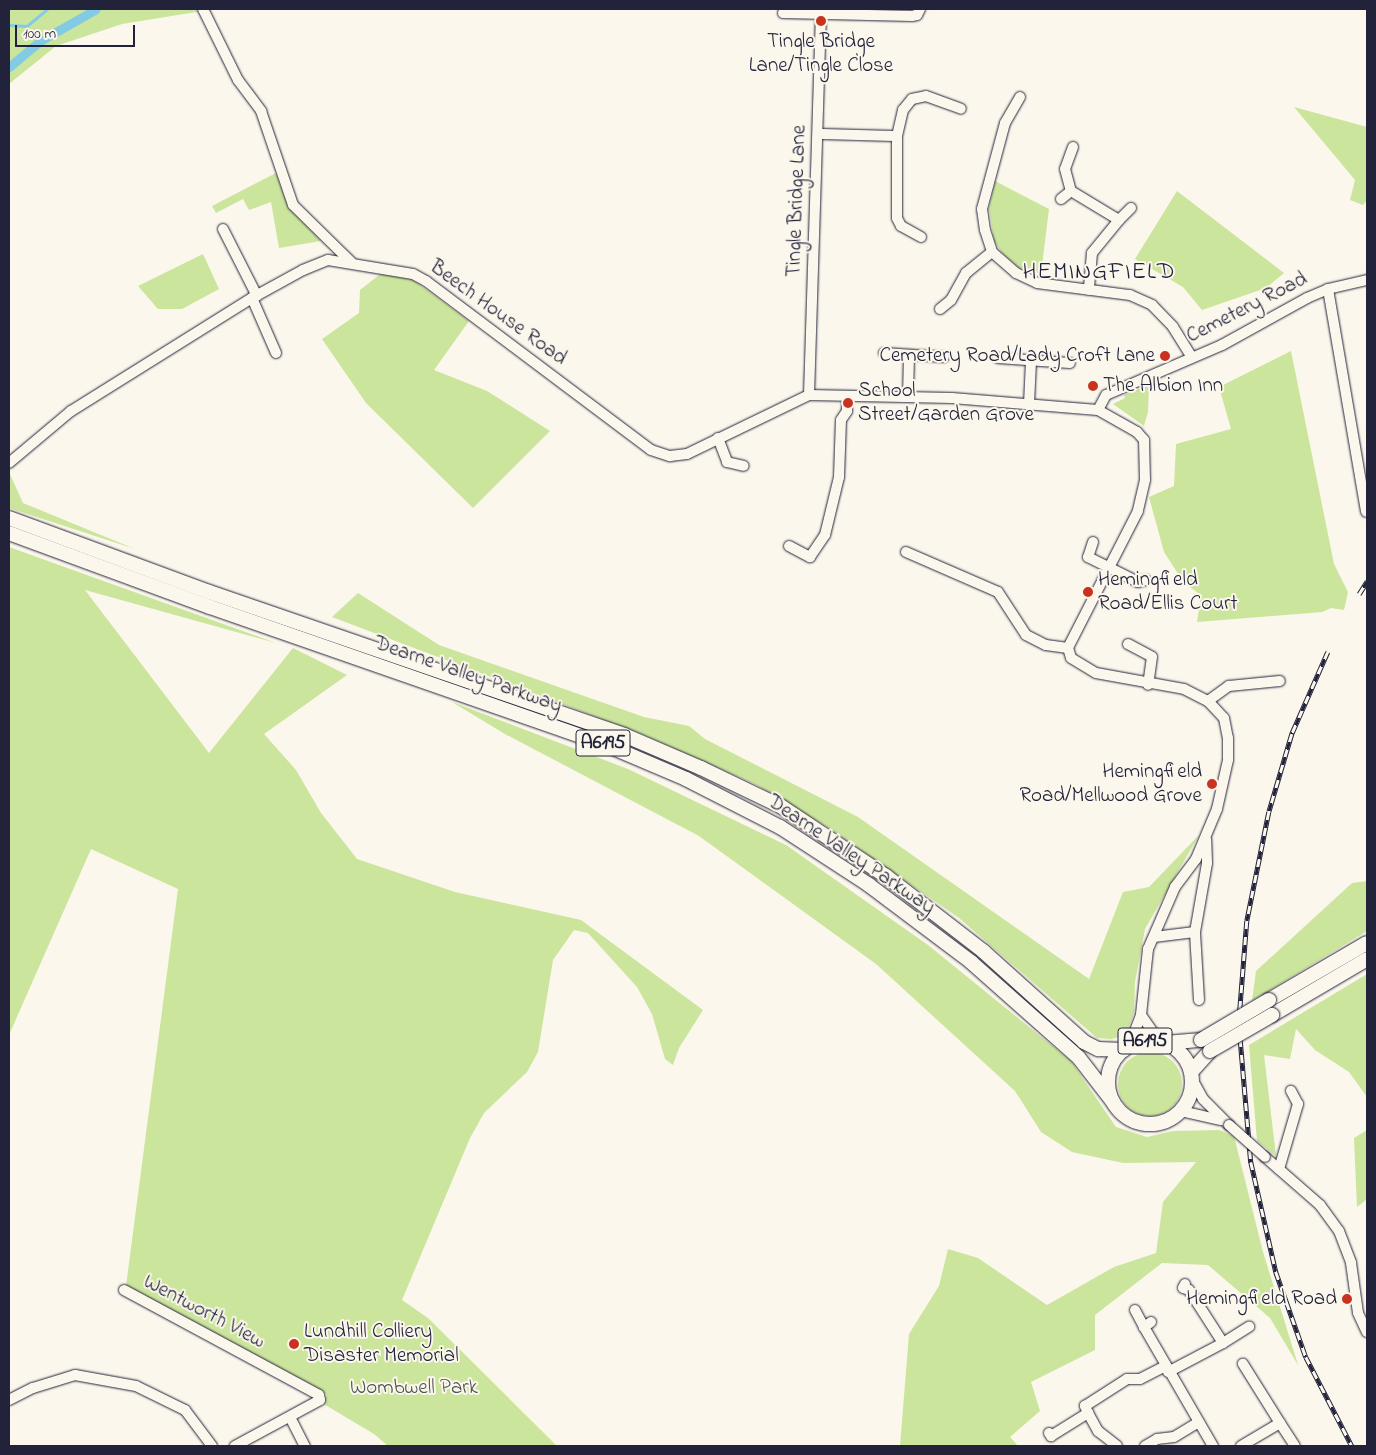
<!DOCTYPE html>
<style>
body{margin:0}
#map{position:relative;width:1376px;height:1455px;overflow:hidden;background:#fbf7ec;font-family:"Indie Flower",sans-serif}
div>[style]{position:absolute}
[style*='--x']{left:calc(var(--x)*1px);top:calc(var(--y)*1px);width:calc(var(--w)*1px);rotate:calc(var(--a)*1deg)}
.green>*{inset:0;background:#cbe59c}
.round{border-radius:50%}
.stream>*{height:2.5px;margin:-1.25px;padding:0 1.25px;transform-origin:1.25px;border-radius:1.25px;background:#83cae5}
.canal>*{height:9px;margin:-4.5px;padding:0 4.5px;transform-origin:4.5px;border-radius:4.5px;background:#83cae5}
.roads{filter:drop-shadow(0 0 1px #22223b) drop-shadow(0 0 1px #22223b)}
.minor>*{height:10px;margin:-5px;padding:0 5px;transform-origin:5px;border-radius:5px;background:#fbf7ec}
.highway>*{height:14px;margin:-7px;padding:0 7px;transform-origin:7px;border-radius:7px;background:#fbf7ec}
.highway>.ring{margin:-7px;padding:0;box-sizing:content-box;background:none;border:14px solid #fbf7ec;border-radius:50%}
.rail>*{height:4.5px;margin-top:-2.25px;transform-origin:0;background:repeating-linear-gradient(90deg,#fbf7ec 0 8px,#22223b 0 16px);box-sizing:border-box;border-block:1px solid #22223b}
.bridges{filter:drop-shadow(0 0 1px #22223b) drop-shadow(0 0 1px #22223b)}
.minor-bridge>*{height:10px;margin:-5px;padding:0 5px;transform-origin:5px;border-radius:5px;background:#fbf7ec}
.highway-bridge>*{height:14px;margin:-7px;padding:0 7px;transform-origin:7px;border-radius:7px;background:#fbf7ec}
.dots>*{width:14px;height:14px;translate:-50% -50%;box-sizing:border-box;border:2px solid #fbf7ec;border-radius:50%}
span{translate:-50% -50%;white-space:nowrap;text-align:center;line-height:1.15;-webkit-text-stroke:4px #fbf7ec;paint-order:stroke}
.shield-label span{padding:1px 4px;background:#fbf7ec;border:1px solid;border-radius:4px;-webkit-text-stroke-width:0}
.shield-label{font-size:20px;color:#22223b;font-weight:700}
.poi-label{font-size:21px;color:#22223b}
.right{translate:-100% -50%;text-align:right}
.left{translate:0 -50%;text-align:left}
.street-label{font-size:21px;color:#22223b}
.park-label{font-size:21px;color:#4c5353}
.quarter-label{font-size:24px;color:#22223b;letter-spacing:1px}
.frame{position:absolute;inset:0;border:10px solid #22223b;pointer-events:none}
.scale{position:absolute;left:15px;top:25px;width:120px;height:22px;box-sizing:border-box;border:2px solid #22223b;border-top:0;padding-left:6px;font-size:15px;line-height:18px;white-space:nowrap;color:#22223b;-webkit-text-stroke:4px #fbf7ec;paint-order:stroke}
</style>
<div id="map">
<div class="green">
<div style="clip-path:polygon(9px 9px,215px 9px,122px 24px,56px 46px,9px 84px)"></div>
<div style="clip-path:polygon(1294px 107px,1367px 127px,1367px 200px,1363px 205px,1350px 200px,1355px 180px)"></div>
<div style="clip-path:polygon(276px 173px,288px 207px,321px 241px,279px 248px,271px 202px,249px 210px,243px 199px,216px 213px,212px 206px)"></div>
<div style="clip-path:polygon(995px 181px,1049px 209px,1041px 274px,1019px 268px,1002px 253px,994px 241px,989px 208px)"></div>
<div style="clip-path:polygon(1177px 191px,1284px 273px,1266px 288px,1202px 310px,1183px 287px,1135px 259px)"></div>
<div style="clip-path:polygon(203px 254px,219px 289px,182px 309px,158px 309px,138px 286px)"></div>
<div style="clip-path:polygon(383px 272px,412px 279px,469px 321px,434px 370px,487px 391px,550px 431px,473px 508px,366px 403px,322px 339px,359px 313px,360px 290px)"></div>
<div style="clip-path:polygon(1291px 351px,1334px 564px,1348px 592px,1344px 610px,1331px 608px,1322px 612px,1197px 622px,1201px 595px,1184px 583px,1164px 552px,1149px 497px,1174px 486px,1176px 444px,1231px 429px,1219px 387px)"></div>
<div style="clip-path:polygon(1149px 385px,1148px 412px,1144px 426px,1113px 404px,1125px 398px,1124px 395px)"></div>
<div style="clip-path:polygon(9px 472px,23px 503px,135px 549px,9px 508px)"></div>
<div style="clip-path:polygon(9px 547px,276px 643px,85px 590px,209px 753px,293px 648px,347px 675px,264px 734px,296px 770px,321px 813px,357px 859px,455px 892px,581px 920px,703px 1010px,679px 1048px,673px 1065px,665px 1059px,652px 1014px,637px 987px,588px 933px,574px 930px,553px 960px,538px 1052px,527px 1072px,484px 1113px,470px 1138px,402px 1300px,428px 1318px,557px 1446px,388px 1446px,374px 1434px,322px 1403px,327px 1395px,126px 1286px,178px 889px,91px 849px,9px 1035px)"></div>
<div style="clip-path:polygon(358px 593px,439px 645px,644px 717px,689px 726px,705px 739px,858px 817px,1089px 979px,1123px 892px,1149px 887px,1199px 835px,1145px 929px,1135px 982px,1134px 1013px,1125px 1036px,1111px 1039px,1097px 1038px,959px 918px,829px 828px,757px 785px,644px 735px,332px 617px)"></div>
<div style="clip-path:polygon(452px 702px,628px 769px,786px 845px,928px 945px,1071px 1061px,1116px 1127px,1147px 1137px,1173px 1131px,1219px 1130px,1234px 1136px,1263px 1252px,1298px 1365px,1270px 1318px,1208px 1265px,1162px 1263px,1095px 1315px,1095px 1350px,1031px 1382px,1040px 1411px,1010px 1437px,1018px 1446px,900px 1446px,909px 1334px,939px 1286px,948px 1249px,978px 1258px,1047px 1305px,1114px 1267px,1156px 1253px,1163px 1202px,1196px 1162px,1123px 1163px,1072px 1152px,1041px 1132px,1015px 1091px,876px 964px,699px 836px,505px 734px)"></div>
<div style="clip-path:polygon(1367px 881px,1367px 931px,1252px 1001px,1256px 971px,1352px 883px)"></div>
<div style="clip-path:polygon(1367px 974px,1367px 1097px,1349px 1072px,1315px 1050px,1296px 1029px,1290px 1059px,1264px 1055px,1276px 1156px,1257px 1141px,1249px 1045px)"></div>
<div class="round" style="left:1118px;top:1052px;width:64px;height:64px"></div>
<div style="clip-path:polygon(1367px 1130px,1367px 1199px,1357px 1207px,1354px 1138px)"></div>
</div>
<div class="stream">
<div style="--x:9;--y:25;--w:18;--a:3"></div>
<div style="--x:27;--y:26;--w:26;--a:-40"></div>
</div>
<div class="canal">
<div style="--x:9;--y:67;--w:40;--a:-40"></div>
<div style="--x:40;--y:41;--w:64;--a:-29.7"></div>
</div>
<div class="roads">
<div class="minor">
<div style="--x:203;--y:9;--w:79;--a:63.8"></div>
<div style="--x:238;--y:80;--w:39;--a:53"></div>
<div style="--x:261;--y:111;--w:99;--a:71.2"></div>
<div style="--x:293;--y:205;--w:83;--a:44.5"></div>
<div style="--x:783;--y:13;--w:129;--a:1.3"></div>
<div style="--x:912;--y:16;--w:5;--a:-11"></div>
<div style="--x:917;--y:15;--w:7;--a:-63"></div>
<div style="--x:1020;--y:97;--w:30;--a:120"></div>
<div style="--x:1005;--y:123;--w:89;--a:105"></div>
<div style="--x:982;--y:209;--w:21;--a:82"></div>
<div style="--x:985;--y:230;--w:23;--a:72"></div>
<div style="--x:992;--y:252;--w:32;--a:41"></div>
<div style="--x:1016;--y:273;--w:23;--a:25"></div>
<div style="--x:1037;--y:283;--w:94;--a:7.4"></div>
<div style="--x:1130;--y:295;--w:24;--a:24"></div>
<div style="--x:1152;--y:305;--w:30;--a:46"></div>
<div style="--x:1173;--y:327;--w:36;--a:58"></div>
<div style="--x:819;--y:134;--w:78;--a:1.5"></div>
<div style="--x:1073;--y:147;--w:23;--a:110"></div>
<div style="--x:1065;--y:169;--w:23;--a:75"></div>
<div style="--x:1071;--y:191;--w:56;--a:31.1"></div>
<div style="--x:1119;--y:220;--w:43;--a:129.3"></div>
<div style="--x:1092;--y:253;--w:37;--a:95"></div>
<div style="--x:1061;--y:199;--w:13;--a:-39"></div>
<div style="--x:1119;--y:220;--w:17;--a:-45"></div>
<div style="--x:223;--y:229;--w:75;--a:63.1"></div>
<div style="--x:921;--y:237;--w:23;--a:-151"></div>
<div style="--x:901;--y:226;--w:9;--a:-117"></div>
<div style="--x:897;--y:218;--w:82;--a:-90"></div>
<div style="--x:897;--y:136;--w:27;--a:-77"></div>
<div style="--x:903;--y:110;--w:14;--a:-51"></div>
<div style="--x:912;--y:99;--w:14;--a:-12"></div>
<div style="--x:926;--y:96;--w:37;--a:20"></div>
<div style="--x:1328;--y:289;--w:226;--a:80.3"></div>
<div style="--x:252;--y:298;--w:60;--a:66.4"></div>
<div style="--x:940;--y:309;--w:14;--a:-39"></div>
<div style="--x:951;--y:300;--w:31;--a:-61"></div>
<div style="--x:966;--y:273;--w:33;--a:-39"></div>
<div style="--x:884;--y:353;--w:60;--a:3.8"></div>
<div style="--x:998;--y:358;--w:72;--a:4"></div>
<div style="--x:809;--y:395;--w:386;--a:-88.2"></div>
<div style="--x:908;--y:396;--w:41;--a:-88.6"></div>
<div style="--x:1029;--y:404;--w:43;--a:-87.3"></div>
<div style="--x:1098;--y:410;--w:17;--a:-62"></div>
<div style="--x:1106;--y:395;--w:126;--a:-23.3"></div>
<div style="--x:1222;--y:345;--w:97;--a:-28.9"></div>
<div style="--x:1307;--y:298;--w:23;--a:-23"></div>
<div style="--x:1328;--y:289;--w:40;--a:-13"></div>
<div style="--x:718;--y:438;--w:26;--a:69"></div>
<div style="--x:727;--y:462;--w:17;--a:13"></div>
<div style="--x:9;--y:463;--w:81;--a:-40"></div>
<div style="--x:71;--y:411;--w:213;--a:-32"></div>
<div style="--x:252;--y:298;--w:58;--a:-28.8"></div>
<div style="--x:303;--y:270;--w:27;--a:-22"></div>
<div style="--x:328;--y:260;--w:86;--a:9.4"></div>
<div style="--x:413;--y:274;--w:15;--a:28"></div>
<div style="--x:426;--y:281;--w:281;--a:36.9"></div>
<div style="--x:651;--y:450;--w:20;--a:18"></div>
<div style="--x:670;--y:456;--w:17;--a:-7"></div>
<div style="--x:687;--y:454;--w:136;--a:-25.8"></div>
<div style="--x:809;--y:395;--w:143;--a:1.2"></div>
<div style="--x:952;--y:398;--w:146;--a:4.7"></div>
<div style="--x:1098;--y:410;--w:45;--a:29.4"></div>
<div style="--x:1137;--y:432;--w:11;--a:49"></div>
<div style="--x:1144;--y:440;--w:40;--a:88.6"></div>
<div style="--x:1145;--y:480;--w:32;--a:103"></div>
<div style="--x:1138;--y:511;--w:154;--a:117.1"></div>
<div style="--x:1068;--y:648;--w:10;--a:73"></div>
<div style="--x:1071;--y:658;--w:29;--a:31"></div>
<div style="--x:1096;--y:673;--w:89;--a:10.3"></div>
<div style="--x:1184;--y:689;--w:27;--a:27"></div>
<div style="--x:1208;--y:701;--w:23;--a:47"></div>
<div style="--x:1224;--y:718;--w:20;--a:79"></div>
<div style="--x:1228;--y:738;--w:22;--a:90"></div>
<div style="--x:1228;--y:760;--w:50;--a:102.7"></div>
<div style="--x:1217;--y:809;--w:54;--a:112.8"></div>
<div style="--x:1196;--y:859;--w:35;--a:127"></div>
<div style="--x:1175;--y:887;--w:68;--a:113.5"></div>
<div style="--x:1148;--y:949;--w:66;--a:96.1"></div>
<div style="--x:1141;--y:1015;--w:33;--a:111"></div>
<div style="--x:1093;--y:542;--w:16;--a:108"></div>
<div style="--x:1088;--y:557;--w:56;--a:26.6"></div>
<div style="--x:1138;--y:582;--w:8;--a:-14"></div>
<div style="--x:789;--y:546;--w:24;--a:28"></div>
<div style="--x:810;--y:557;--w:27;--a:-56"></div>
<div style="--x:825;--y:535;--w:60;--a:-76.4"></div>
<div style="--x:839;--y:477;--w:57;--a:-88"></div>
<div style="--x:841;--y:420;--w:11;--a:-56"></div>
<div style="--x:847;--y:411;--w:15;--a:-90"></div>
<div style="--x:906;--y:552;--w:100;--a:23.5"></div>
<div style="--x:998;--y:592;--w:51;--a:56.9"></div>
<div style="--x:1026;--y:635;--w:22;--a:27"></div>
<div style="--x:1046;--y:645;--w:22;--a:8"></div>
<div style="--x:1128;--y:644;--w:27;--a:28"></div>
<div style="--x:1152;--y:657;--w:28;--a:98"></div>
<div style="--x:1208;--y:701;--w:26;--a:-36"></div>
<div style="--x:1229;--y:686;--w:51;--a:-5.6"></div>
<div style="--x:1154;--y:937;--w:41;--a:-7"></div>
<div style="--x:1199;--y:1000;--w:68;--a:-93.4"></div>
<div style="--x:1195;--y:932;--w:70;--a:-80.1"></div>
<div style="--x:1207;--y:863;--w:23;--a:-92"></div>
<div style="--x:1141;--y:1015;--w:33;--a:55"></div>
<div style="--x:1192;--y:1079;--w:23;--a:61"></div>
<div style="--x:1203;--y:1099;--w:37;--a:45"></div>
<div style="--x:1181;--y:1111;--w:41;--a:12.7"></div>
<div style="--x:1265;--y:1157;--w:73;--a:41.1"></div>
<div style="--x:1320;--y:1205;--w:32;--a:54"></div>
<div style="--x:1339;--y:1231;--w:34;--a:69"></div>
<div style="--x:1351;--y:1263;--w:50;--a:82"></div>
<div style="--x:1358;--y:1313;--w:21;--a:65"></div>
<div style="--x:1279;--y:1169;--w:68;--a:-73.7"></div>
<div style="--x:1298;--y:1104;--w:15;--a:-118"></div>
<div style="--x:1185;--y:1284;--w:4;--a:117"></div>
<div style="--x:1183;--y:1288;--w:6;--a:18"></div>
<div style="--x:1189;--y:1290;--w:63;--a:57.3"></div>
<div style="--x:1223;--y:1343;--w:31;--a:-32"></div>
<div style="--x:124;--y:1290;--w:221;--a:28.3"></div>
<div style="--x:319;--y:1395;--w:5;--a:79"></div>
<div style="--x:320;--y:1400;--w:97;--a:151.6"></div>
<div style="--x:1135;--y:1310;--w:19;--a:62"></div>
<div style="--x:1151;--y:1322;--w:9;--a:144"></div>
<div style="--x:1144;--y:1327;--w:138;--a:59.9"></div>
<div style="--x:1168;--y:1372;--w:62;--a:-27.8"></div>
<div style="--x:9;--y:1400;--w:27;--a:-27"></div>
<div style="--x:33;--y:1388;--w:44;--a:-17.2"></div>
<div style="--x:75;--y:1375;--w:62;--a:10.2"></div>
<div style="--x:136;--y:1386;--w:55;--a:26.1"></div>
<div style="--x:185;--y:1410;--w:45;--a:53.1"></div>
<div style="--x:1088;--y:1413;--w:8;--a:-113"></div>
<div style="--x:1085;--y:1406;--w:50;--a:-32.7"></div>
<div style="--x:1127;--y:1379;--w:13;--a:0"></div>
<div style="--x:1140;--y:1379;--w:28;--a:-27"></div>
<div style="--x:290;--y:1417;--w:33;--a:63"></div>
<div style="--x:1280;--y:1423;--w:27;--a:57"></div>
<div style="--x:1049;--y:1433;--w:4;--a:56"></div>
<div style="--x:1051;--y:1436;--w:44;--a:-31.9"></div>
<div style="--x:1088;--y:1413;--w:21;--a:61"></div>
<div style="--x:1098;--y:1431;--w:24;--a:38"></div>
<div style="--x:1145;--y:1446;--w:14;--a:-30"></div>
<div style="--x:1157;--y:1439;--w:17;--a:-7"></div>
<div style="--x:1174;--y:1437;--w:29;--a:-31"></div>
<div style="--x:1241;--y:1446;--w:45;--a:-30.5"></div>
<div style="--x:1280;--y:1423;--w:70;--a:-122.1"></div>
</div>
<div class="highway">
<div style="--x:9;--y:518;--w:213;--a:20.3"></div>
<div style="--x:209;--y:592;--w:439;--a:19"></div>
<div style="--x:624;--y:735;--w:84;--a:23.2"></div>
<div style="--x:701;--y:768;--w:90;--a:25.7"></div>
<div style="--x:782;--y:807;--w:125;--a:33.6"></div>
<div style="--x:886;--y:876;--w:123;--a:37.7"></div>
<div style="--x:983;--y:951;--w:136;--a:42"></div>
<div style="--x:1084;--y:1042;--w:16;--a:27"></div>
<div style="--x:1098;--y:1049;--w:26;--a:2"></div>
<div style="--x:9;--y:533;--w:214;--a:20.2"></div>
<div style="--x:210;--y:607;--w:417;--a:19.2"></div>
<div style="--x:604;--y:744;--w:89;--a:23.1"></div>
<div style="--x:686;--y:779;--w:106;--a:27.1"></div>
<div style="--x:780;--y:827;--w:106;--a:33.1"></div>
<div style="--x:869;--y:885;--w:128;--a:37"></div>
<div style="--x:971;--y:962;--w:144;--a:41.6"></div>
<div style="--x:1079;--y:1058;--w:56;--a:52.3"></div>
<div style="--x:1269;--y:1000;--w:113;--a:-30.2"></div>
<div style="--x:1272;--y:1015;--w:110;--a:-30.5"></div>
<div class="ring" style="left:1108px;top:1040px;width:70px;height:70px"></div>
<div style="--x:1165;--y:1043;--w:36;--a:-5"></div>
<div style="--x:1191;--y:1072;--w:28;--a:-48"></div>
</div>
</div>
<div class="rail">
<div style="--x:1359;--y:594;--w:15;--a:-58"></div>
<div style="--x:1328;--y:652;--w:90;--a:113.7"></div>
<div style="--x:1292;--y:734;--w:81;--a:106.4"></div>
<div style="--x:1269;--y:812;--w:111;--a:101.4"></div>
<div style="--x:1247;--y:921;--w:102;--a:94.5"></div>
<div style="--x:1239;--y:1023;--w:140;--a:85.1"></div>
<div style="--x:1251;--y:1162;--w:113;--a:77.2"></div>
<div style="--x:1276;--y:1272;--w:90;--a:70.6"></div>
<div style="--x:1306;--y:1357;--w:100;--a:62.7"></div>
</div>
<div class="bridges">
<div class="minor-bridge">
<div style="--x:1229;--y:1125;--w:48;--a:41.6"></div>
</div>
<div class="highway-bridge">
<div style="--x:1201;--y:1040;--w:79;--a:-30.5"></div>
<div style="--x:1210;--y:1051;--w:72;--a:-30.1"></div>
</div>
</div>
<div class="dots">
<div style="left:821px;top:21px;background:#c8321e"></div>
<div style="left:1165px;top:356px;background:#c8321e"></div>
<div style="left:1093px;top:386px;background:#c8321e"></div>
<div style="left:848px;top:403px;background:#c8321e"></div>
<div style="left:1088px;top:592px;background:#c8321e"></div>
<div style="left:1212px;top:784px;background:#c8321e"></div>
<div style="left:1347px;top:1299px;background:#c8321e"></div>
<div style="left:294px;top:1344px;background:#c8321e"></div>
</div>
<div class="shield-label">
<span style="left:603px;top:743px">A6195</span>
<span style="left:1145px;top:1041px">A6195</span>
</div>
<div class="poi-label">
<span style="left:821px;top:54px">Tingle Bridge<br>Lane/Tingle Close</span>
<span class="right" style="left:1155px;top:356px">Cemetery Road/Lady Croft Lane</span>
<span class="left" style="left:1103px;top:386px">The Albion Inn</span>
<span class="left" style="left:858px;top:403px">School<br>Street/Garden Grove</span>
<span class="left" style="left:1098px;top:592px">Hemingfield<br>Road/Ellis Court</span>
<span class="right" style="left:1202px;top:784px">Hemingfield<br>Road/Mellwood Grove</span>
<span class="right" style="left:1337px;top:1299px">Hemingfield Road</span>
<span class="left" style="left:304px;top:1344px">Lundhill Colliery<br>Disaster Memorial</span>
</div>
<div class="street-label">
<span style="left:797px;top:201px;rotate:-88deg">Tingle Bridge Lane</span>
<span style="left:1247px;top:308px;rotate:-27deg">Cemetery Road</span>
<span style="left:498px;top:313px;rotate:36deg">Beech House Road</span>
<span style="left:468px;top:675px;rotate:19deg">Dearne Valley Parkway</span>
<span style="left:851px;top:855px;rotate:34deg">Dearne Valley Parkway</span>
<span style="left:204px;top:1312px;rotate:28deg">Wentworth View</span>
</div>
<div class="park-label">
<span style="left:414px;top:1388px">Wombwell Park</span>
</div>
<div class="quarter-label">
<span style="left:1099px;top:273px">HEMINGFIELD</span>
</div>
<div class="frame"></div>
<div class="scale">100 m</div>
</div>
